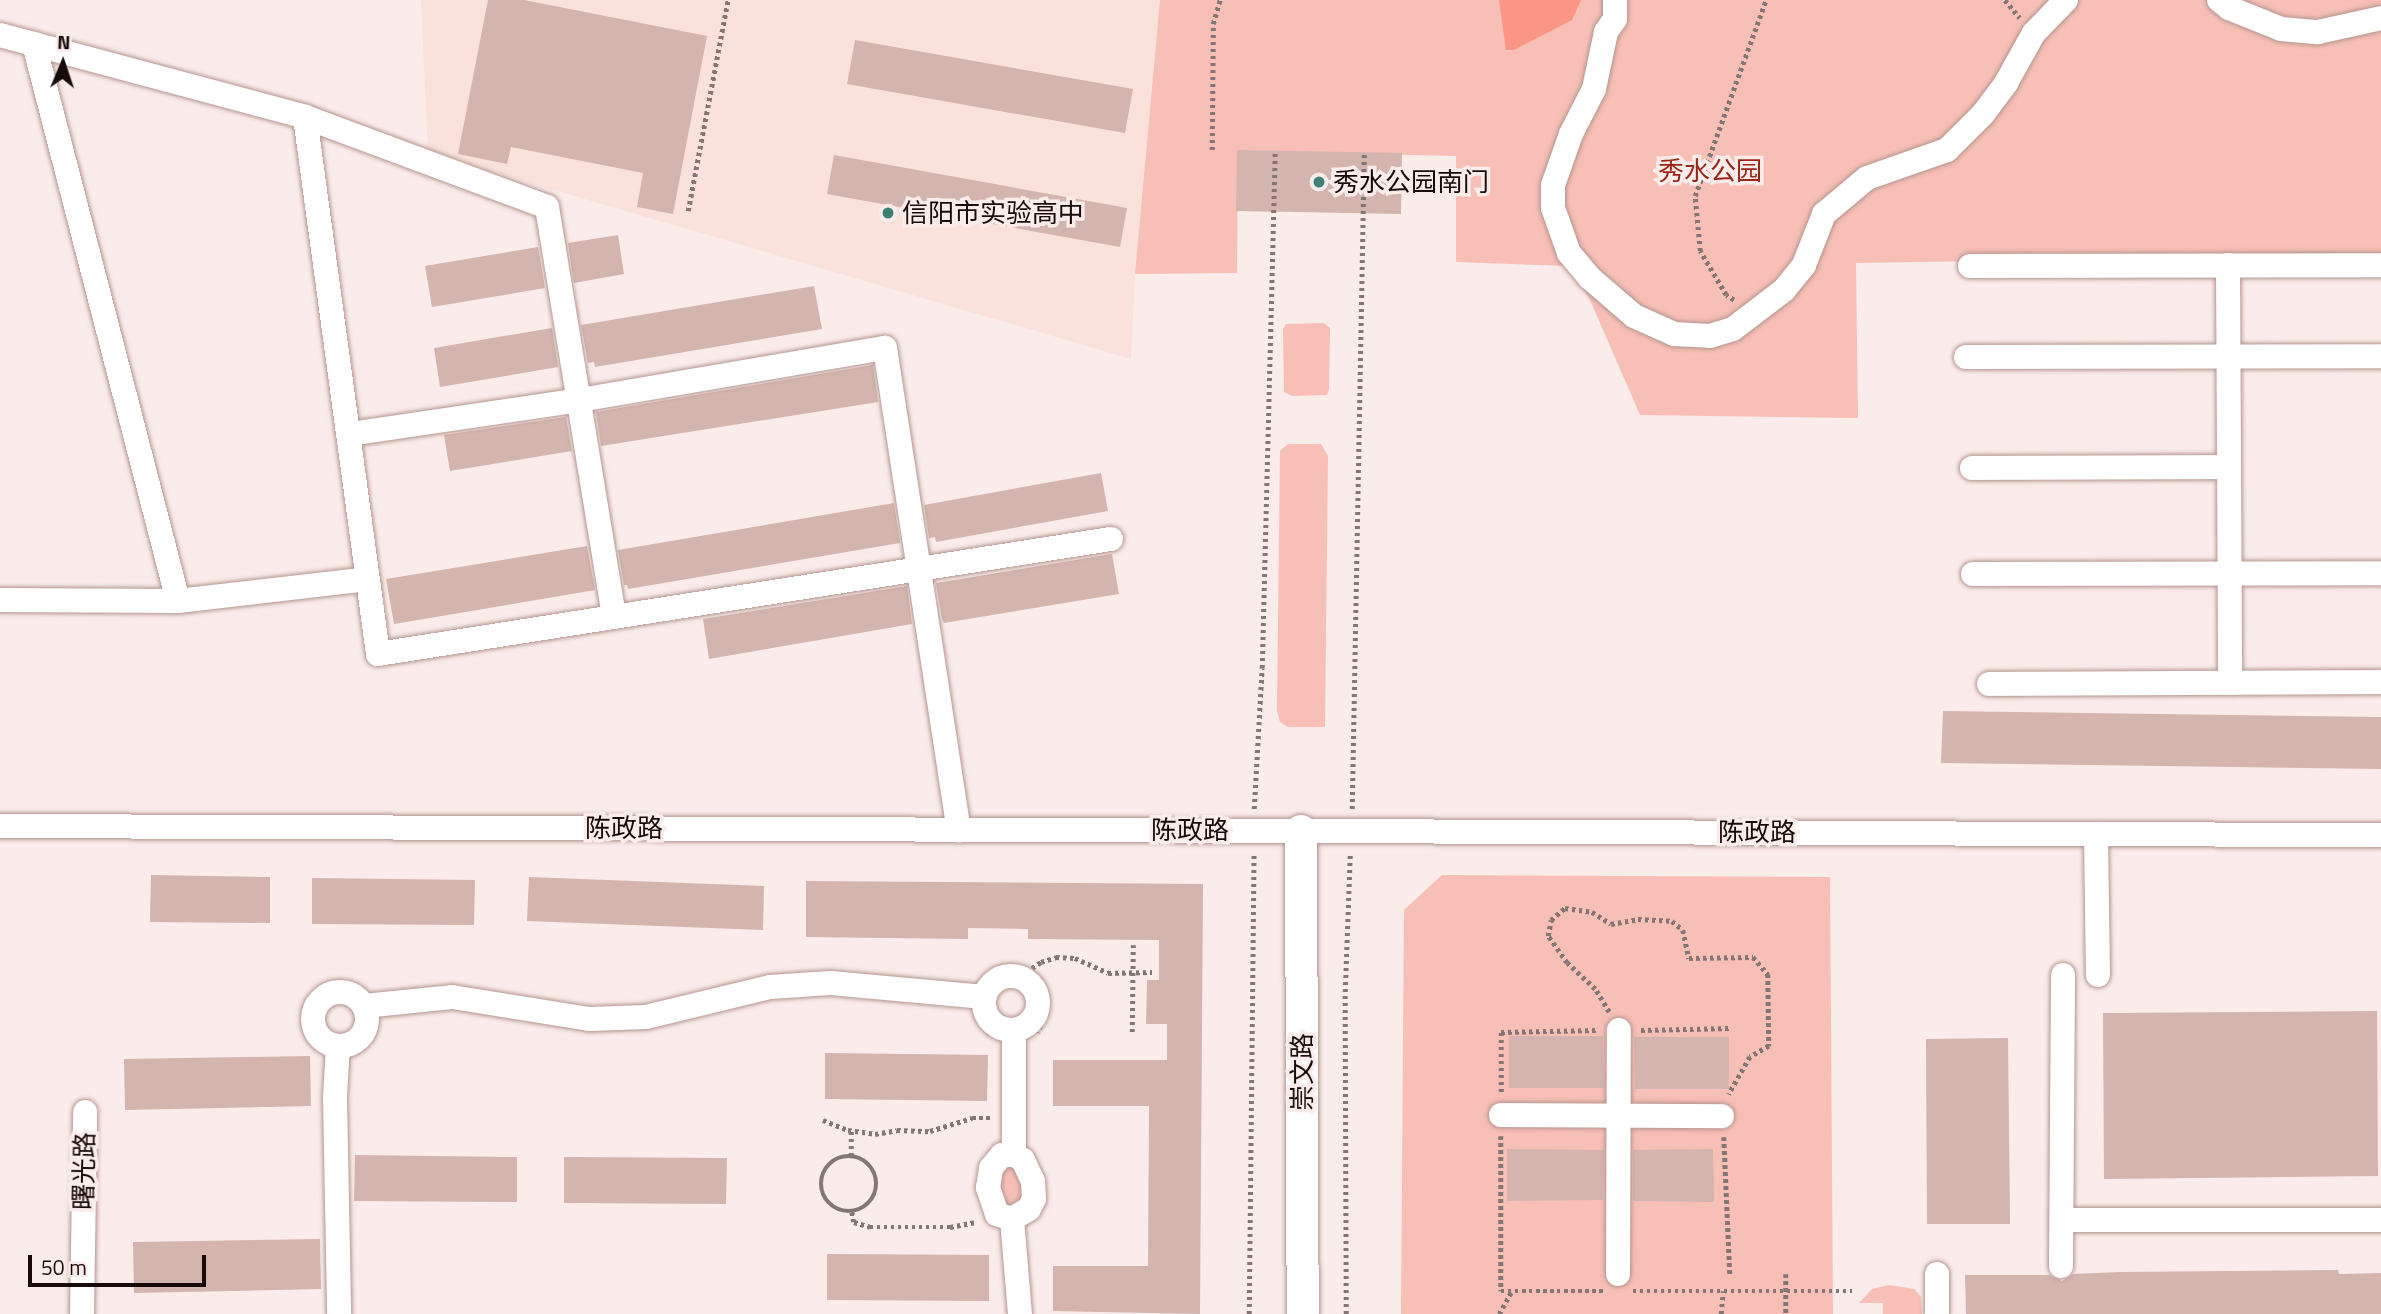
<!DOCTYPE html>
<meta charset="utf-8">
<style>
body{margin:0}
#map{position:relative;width:2381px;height:1314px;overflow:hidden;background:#faecea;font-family:"Titillium Web","Noto Sans SC",sans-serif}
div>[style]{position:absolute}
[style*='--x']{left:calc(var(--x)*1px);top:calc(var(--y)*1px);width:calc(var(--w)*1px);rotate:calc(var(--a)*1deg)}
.built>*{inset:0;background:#fae1dc}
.green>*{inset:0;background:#f7bfb5}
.water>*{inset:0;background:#fc9684}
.building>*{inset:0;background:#d4b4ae}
.path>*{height:4.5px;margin-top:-2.25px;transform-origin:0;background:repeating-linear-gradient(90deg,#837674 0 3.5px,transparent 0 7px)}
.path>.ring{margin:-2.25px;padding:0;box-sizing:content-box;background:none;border:4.5px solid #837674;border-radius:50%}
.roads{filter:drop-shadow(0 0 2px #b4958f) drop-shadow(0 0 2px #b4958f)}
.minor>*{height:24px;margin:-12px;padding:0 12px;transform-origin:12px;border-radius:12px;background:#fff}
.minor>.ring{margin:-12px;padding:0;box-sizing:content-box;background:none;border:24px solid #fff;border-radius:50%}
.major>*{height:32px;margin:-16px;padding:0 16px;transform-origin:16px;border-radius:16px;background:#fff}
.dots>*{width:19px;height:19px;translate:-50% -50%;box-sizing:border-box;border:4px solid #faecea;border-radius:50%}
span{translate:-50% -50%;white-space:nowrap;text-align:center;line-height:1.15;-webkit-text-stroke:7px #faecea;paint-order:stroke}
.park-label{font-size:26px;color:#9b2616}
.poi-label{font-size:26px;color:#160b09}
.left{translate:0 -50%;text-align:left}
.street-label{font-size:26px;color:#160b09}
.north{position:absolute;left:28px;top:28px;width:70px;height:70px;-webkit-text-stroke:5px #faecea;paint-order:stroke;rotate:2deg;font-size:19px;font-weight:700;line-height:28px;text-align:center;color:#160b09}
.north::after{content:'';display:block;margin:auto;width:24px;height:32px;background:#160b09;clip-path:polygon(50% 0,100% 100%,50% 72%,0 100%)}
.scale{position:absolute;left:28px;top:1255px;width:178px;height:32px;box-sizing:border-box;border:4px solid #160b09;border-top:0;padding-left:9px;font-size:21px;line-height:24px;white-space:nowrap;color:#160b09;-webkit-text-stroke:5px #faecea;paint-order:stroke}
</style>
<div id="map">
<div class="built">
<div style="clip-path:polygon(421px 0,1160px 0,1135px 274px,1131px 359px,428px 153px)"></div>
</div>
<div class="green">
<div style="clip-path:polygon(1160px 0,2381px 0,2381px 255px,1856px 263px,1858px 418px,1640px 415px,1590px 300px,1568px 266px,1456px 262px,1456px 156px,1238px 151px,1237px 273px,1135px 274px)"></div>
<div style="clip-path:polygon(1324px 323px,1330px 328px,1329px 390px,1327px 395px,1292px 396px,1284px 392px,1283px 329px,1286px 324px)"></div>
<div style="clip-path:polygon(1288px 444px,1321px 444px,1328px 456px,1325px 727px,1288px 727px,1280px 722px,1277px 710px,1280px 451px)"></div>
<div style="clip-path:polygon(1442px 875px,1830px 877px,1833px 1314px,1401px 1314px,1404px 910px)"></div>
<div style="clip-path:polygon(1007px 1164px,1016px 1167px,1024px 1195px,1012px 1206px,1007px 1205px,1002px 1197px,1000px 1179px)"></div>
<div style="clip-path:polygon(1889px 1285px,1914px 1289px,1921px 1297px,1922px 1314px,1883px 1314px,1883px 1303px,1859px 1303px,1872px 1289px)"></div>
</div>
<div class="water">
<div style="clip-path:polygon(1499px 0,1581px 0,1572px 20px,1514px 50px,1506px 50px)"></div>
</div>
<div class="building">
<div style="clip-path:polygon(488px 0,524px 0,707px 36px,673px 214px,637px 207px,643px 173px,511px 147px,507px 164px,458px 154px)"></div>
<div style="clip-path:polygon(855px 40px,1133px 89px,1125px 133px,847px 84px)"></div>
<div style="clip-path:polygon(1237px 150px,1402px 153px,1401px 214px,1236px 211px)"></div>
<div style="clip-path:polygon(834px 155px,1127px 208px,1120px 247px,827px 194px)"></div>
<div style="clip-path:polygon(618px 235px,624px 274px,574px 283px,568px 243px)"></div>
<div style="clip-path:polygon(538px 247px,545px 288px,432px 307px,425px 266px)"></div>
<div style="clip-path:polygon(814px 286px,822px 329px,595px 367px,594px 362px,588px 363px,581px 325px)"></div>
<div style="clip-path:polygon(552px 328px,558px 367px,440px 387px,434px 348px)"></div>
<div style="clip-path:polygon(873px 365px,878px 402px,601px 446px,596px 412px)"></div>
<div style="clip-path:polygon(566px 417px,572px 451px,450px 471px,444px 435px)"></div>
<div style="clip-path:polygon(1101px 473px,1108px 511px,936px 542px,935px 537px,929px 538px,924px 505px)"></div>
<div style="clip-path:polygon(894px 503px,900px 543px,628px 589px,627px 585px,624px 585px,618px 550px)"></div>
<div style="clip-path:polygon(587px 546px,595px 590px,394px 624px,386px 579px)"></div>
<div style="clip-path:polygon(1112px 554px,1119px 594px,944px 623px,942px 619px,936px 583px)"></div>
<div style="clip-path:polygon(907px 586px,912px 624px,709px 659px,703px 619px)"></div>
<div style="clip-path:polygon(1943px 711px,2381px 717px,2381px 769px,1941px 763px)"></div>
<div style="clip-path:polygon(151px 875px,270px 877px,270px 923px,150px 922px)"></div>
<div style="clip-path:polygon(529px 877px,764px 886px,763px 930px,527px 921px)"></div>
<div style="clip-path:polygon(312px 878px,475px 880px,474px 925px,312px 924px)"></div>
<div style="clip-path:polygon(806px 881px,1203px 884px,1200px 1314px,1053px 1311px,1053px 1266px,1148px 1266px,1149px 1106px,1053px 1106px,1053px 1060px,1167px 1060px,1167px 1024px,1146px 1024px,1147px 980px,1159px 980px,1159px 940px,1028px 939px,1028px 929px,968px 928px,968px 939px,806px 937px)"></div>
<div style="clip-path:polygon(2377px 1011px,2378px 1176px,2104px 1179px,2103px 1013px)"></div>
<div style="clip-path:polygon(1509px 1036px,1603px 1036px,1604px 1088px,1509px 1088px)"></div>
<div style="clip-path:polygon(1634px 1037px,1729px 1037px,1729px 1089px,1635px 1089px)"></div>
<div style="clip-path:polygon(2008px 1038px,2010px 1224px,1927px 1224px,1926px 1039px)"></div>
<div style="clip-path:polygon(825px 1053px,988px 1055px,987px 1101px,825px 1099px)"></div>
<div style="clip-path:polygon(310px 1056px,311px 1106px,125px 1110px,124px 1059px)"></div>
<div style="clip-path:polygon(1507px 1149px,1604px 1150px,1603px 1200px,1507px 1201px)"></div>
<div style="clip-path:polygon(1713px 1149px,1714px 1202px,1633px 1201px,1633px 1150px)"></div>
<div style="clip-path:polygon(355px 1155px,517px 1157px,517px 1202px,354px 1201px)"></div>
<div style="clip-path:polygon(564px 1157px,727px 1158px,726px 1204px,564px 1203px)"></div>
<div style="clip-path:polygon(320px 1239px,321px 1289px,134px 1293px,133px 1242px)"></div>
<div style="clip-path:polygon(827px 1254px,989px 1255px,989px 1301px,827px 1300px)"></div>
<div style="clip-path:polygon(2338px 1270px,2339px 1274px,2381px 1273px,2381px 1314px,1966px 1314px,1965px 1275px,2049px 1275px,2062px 1281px,2073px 1274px,2120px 1272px)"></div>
</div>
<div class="path">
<div style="--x:2005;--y:0;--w:23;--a:50"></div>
<div style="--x:1212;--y:150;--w:126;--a:-89.5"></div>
<div style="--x:1213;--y:24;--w:25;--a:-74"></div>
<div style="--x:688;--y:211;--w:215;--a:-79.3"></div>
<div style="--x:1734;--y:300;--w:9;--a:-148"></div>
<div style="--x:1726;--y:295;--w:51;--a:-120.6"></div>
<div style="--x:1700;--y:251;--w:55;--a:-95.2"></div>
<div style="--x:1695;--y:196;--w:208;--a:-70.1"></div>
<div style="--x:1254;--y:809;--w:141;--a:-86.8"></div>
<div style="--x:1262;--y:668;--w:517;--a:-88.56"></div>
<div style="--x:1352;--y:809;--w:656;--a:-88.95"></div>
<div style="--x:1026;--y:972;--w:18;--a:-34"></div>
<div style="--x:1041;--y:962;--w:16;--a:-18"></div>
<div style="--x:1056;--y:957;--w:19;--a:3"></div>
<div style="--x:1075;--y:958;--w:36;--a:24"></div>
<div style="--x:1108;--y:973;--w:44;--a:-1.3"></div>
<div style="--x:993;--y:976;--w:21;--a:-14"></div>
<div style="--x:1013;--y:971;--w:12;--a:9"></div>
<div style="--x:1025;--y:973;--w:17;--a:33"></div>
<div style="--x:1039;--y:982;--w:15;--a:67"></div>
<div style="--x:1045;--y:996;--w:16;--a:90"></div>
<div style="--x:1045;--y:1012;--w:22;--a:108"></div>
<div style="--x:1609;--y:1012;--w:27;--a:-121"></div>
<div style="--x:1595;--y:989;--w:38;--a:-137"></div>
<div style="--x:1567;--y:963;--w:33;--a:-125"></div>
<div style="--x:1548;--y:936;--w:16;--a:-79"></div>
<div style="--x:1551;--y:920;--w:18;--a:-41"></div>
<div style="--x:1565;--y:908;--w:27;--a:8"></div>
<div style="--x:1592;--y:912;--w:22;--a:32"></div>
<div style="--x:1611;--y:924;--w:27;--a:-10"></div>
<div style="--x:1638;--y:919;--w:34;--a:3"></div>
<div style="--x:1672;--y:921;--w:14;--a:39"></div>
<div style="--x:1683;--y:930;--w:29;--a:78"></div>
<div style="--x:1689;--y:958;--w:64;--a:-0.9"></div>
<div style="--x:1753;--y:957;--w:23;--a:49"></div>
<div style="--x:1768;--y:974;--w:72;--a:89.2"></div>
<div style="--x:1769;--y:1046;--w:22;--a:150"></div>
<div style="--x:1750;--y:1057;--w:43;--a:119.6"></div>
<div style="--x:979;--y:1021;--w:18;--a:49"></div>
<div style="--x:1641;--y:1030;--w:90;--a:-1.3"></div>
<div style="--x:1132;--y:1032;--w:87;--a:-89.3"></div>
<div style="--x:1501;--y:1092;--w:60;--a:-90"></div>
<div style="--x:1501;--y:1032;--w:96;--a:-1.2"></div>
<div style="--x:823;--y:1120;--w:27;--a:22"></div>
<div style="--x:848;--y:1130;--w:27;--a:8"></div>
<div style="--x:875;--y:1134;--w:22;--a:-10"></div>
<div style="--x:897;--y:1130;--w:33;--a:2"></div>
<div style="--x:930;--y:1131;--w:44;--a:-17.2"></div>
<div style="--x:972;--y:1118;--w:20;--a:0"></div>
<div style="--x:1501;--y:1136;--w:155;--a:90"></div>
<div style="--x:1501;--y:1291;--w:102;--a:0"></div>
<div style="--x:1724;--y:1137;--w:137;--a:87.5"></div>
<div class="ring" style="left:821px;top:1156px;width:51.5px;height:51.5px"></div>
<div style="--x:851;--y:1156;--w:25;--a:-90"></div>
<div style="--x:852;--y:1212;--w:10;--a:79"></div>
<div style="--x:854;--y:1222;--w:17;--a:17"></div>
<div style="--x:870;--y:1227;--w:80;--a:0"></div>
<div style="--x:950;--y:1227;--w:25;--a:-11"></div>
<div style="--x:1786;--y:1274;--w:40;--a:90"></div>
<div style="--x:1633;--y:1291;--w:219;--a:0"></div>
<div style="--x:1249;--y:1314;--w:461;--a:-89.4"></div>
<div style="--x:1346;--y:1314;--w:322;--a:-90.2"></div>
<div style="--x:1345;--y:992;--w:139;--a:-87.9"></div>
<div style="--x:1499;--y:1314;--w:26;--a:-61"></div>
<div style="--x:1721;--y:1314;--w:23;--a:-85"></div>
</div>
<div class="roads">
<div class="minor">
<div style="--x:1615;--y:0;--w:19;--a:90"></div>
<div style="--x:1615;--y:19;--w:16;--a:125"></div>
<div style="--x:1606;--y:32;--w:58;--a:101.9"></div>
<div style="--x:1594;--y:89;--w:51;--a:117.1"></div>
<div style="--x:1571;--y:134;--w:54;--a:109.4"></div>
<div style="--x:1553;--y:185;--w:23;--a:90"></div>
<div style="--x:1553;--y:208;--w:48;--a:70.4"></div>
<div style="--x:1569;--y:253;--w:33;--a:50"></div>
<div style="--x:1590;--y:278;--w:58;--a:40.8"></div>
<div style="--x:1634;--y:316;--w:44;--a:24.2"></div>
<div style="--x:1674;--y:334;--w:36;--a:3"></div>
<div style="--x:1710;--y:336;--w:24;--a:-17"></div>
<div style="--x:1733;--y:329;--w:64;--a:-37.4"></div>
<div style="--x:1784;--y:290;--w:32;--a:-51"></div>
<div style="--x:1804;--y:265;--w:55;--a:-68.6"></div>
<div style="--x:1824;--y:214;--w:56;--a:-39.9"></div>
<div style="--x:1867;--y:178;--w:85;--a:-19.3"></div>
<div style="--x:1947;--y:150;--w:51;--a:-45"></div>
<div style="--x:1983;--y:114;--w:39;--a:-53"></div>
<div style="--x:2006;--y:83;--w:57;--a:-60.8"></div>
<div style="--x:2034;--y:33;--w:46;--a:-45.9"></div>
<div style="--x:2219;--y:0;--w:13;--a:39"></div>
<div style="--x:2229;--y:8;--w:56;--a:22"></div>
<div style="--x:2281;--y:29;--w:37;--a:5"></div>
<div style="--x:2318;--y:32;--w:65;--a:-12.5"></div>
<div style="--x:0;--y:35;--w:316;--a:15"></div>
<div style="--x:305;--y:117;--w:258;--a:20.4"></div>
<div style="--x:547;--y:207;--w:415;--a:80.7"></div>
<div style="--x:34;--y:44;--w:575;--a:75.5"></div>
<div style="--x:305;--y:117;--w:542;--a:82.26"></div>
<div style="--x:378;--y:654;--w:742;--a:-8.92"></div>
<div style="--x:2228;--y:265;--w:418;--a:89.7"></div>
<div style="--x:1970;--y:266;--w:411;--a:-0.1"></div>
<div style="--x:1966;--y:357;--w:415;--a:-0.1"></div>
<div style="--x:350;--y:434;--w:232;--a:-8.4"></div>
<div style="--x:580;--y:400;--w:309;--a:-9.7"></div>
<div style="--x:885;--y:348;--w:488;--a:81.3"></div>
<div style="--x:1972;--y:468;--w:257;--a:-0.2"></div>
<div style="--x:1973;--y:574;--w:408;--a:-0.1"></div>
<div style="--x:0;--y:600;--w:178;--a:0.3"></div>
<div style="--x:178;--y:601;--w:191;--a:-6.6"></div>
<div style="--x:1989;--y:684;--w:392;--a:-0.3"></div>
<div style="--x:0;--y:826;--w:2381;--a:0.22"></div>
<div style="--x:2096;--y:834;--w:141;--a:89.2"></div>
<div class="ring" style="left:984px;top:976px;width:30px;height:30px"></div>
<div class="ring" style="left:313px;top:992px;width:30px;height:30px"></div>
<div style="--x:364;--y:1006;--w:88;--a:-5.8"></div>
<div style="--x:452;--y:997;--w:139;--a:9.1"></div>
<div style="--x:589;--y:1019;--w:57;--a:-2"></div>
<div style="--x:646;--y:1017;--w:128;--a:-13.6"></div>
<div style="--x:770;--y:987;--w:61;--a:-3.8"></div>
<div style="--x:831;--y:983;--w:154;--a:5.2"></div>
<div style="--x:338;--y:1046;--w:51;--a:93.4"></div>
<div style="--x:335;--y:1097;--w:217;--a:88.9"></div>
<div style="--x:1501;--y:1115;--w:221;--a:0.3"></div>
<div style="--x:1002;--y:1155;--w:12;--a:0"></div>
<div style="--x:1014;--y:1155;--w:10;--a:29"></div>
<div style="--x:1023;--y:1160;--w:23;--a:65"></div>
<div style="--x:1033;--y:1181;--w:18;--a:87"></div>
<div style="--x:1034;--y:1199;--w:11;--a:117"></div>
<div style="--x:1029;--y:1209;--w:20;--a:150"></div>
<div style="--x:1012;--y:1219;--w:16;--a:-162"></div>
<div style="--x:997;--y:1214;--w:28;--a:-109"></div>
<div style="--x:988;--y:1188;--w:20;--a:-81"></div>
<div style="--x:991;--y:1168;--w:17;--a:-50"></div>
<div style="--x:1014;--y:1155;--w:124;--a:-90"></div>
<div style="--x:1012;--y:1219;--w:95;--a:85.2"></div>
<div style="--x:2062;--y:1220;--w:319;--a:0"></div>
<div style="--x:2061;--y:1266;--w:291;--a:-89.6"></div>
<div style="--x:1618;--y:1274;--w:244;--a:-89.8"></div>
<div style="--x:82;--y:1314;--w:202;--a:-89.1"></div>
<div style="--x:1937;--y:1314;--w:40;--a:-90"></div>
</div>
<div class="major">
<div style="--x:1301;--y:831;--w:483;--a:89.8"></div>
</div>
</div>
<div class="dots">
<div style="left:1319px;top:182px;background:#3e8277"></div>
<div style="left:888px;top:213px;background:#3e8277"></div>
</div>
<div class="park-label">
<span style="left:1710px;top:171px">秀水公园</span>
</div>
<div class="poi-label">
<span class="left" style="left:1333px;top:182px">秀水公园南门</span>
<span class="left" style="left:902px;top:213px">信阳市实验高中</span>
</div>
<div class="street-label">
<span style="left:624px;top:828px">陈政路</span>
<span style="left:1190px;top:830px">陈政路</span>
<span style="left:1757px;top:832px">陈政路</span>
<span style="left:1302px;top:1072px;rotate:-90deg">崇文路</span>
<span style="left:84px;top:1171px;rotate:-89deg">曙光路</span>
</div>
<div class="north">N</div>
<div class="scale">50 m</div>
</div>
